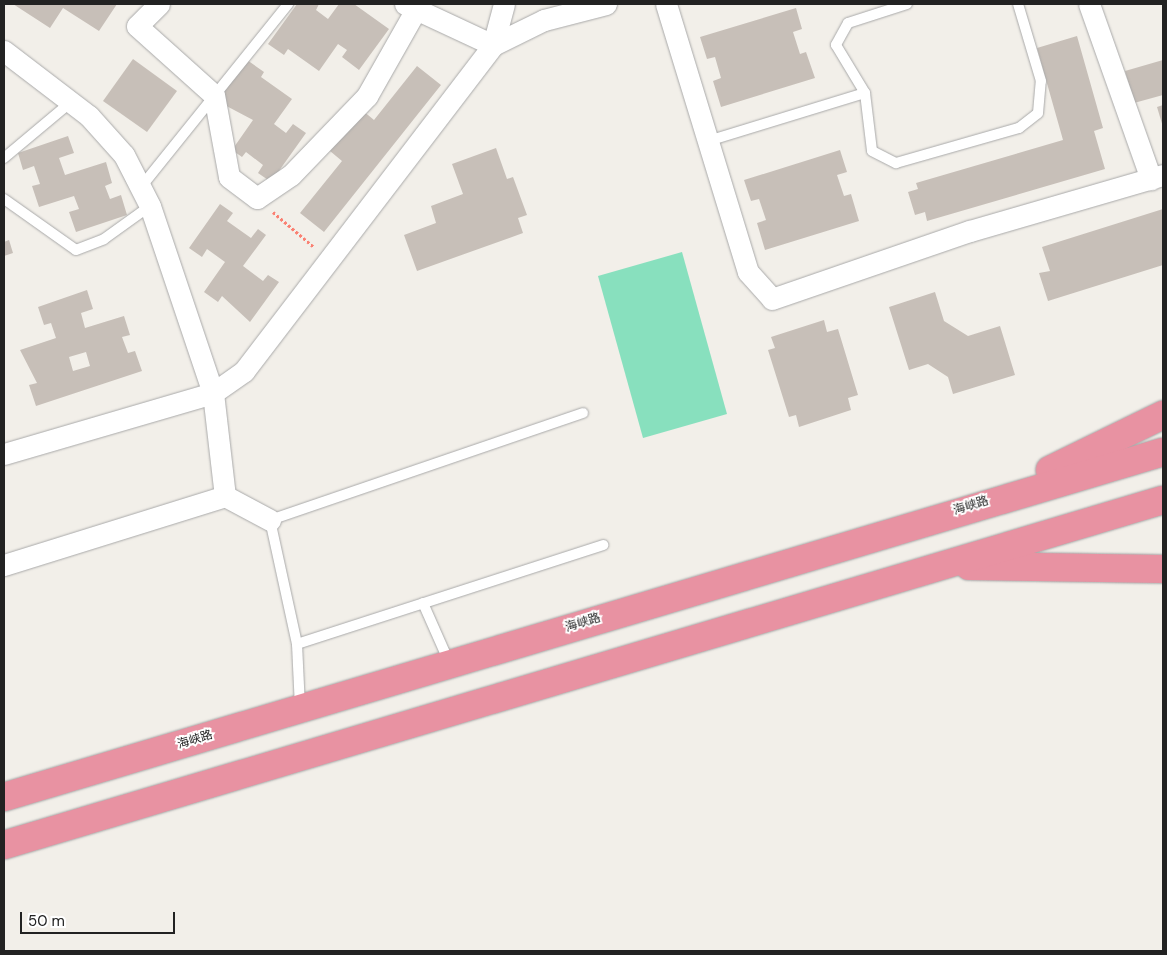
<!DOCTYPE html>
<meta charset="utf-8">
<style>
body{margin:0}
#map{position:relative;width:1167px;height:955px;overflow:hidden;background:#f2efe9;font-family:"DM Sans","Noto Sans SC",sans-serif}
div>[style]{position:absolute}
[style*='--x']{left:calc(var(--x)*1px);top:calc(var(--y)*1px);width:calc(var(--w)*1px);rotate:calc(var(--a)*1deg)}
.pitch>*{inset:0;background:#88e0be}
.building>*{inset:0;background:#c7bfb8}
.path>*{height:3px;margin-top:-1.5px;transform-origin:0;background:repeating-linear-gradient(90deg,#fa8072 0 2.5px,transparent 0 5px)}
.roads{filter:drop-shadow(0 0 1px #a9a9a9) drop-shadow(0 0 1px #a9a9a9)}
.lane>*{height:10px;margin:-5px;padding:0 5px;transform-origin:5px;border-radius:5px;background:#fff}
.street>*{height:21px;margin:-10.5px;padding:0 10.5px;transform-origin:10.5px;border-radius:10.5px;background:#fff}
.highway>*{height:28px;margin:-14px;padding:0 14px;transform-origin:14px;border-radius:14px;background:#e892a2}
span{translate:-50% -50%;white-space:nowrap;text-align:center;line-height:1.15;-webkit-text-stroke:4px #fff;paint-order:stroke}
.street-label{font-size:12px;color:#222}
.frame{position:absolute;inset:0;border:5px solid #222;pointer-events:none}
.scale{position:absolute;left:20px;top:912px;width:155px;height:22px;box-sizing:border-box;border:2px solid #222;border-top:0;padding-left:6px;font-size:15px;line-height:18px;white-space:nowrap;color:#222;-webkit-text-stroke:4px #fff;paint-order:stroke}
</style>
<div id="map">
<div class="pitch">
<div style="clip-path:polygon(682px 252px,727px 414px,643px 438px,598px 276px)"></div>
</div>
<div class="building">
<div style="clip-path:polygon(13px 4px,117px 4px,99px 31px,63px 8px,50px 28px)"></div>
<div style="clip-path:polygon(297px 4px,319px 4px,316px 10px,328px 19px,339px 4px,354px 4px,389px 29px,359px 70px,342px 57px,347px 50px,338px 44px,319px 71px,288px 49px,284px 55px,268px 44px)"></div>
<div style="clip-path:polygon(796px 8px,802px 29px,793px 32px,800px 54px,806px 52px,815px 78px,721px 107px,713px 81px,721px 78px,715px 57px,707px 59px,700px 37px)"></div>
<div style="clip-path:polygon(1077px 36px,1103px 128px,1094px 131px,1105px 169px,927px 221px,925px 212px,915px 215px,908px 192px,918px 189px,916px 183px,1063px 140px,1037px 48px)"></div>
<div style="clip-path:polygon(133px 59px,177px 91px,147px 132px,103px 101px)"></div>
<div style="clip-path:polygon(247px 60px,264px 72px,261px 77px,292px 99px,274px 124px,286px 133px,293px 124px,306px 133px,271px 182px,258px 173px,263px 165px,246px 152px,242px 157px,232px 150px,253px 120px,217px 101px)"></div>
<div style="clip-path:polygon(1163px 60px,1163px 95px,1134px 103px,1125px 71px)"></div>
<div style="clip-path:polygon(417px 66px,441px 85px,324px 232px,300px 213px,342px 161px,330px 151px,362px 110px,374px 120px)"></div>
<div style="clip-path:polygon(1163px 105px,1163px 127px,1157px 107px)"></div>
<div style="clip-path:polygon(68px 136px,74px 153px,59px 158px,65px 175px,106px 162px,112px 183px,105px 186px,110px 199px,121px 195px,127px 215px,76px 232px,69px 212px,79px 209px,74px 196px,39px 207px,32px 186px,40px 184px,34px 166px,23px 170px,18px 153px)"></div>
<div style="clip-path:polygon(496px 148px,507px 179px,513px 177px,527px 215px,518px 218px,523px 233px,417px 271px,404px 235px,436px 223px,431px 206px,463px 194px,452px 164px)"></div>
<div style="clip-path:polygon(840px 150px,847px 172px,837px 175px,844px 196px,851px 194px,859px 221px,765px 250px,757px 223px,766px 220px,759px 199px,751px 201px,744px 180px)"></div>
<div style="clip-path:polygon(220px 204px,233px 213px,227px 221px,251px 238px,258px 229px,266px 235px,243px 266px,263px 281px,268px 275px,279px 282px,250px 322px,222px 296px,218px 302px,204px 292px,225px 262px,207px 249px,202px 257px,189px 248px)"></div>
<div style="clip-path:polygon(1163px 209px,1163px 265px,1048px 301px,1039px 273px,1050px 271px,1042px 247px)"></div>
<div style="clip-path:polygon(9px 240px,13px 253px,4px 256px,4px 242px)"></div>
<div style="clip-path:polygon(evenodd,87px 290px,93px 309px,81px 313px,85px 328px,124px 316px,130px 335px,122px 337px,128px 353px,135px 351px,142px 371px,36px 406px,29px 385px,37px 383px,20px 350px,56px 338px,51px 323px,44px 325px,38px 307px,87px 290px,86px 352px,90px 366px,73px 371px,69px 357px,86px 352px)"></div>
<div style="clip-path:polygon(935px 292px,944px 321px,968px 336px,1000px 326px,1015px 375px,953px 394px,948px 377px,928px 364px,909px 370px,889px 307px)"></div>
<div style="clip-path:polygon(824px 320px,827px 332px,838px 329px,858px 395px,848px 398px,851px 410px,799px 427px,796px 415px,789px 417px,768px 350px,775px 348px,771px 337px)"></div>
</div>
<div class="path">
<div style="--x:273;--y:212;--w:54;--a:40.5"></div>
</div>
<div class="roads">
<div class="lane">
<div style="--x:907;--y:4;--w:62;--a:162.1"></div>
<div style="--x:848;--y:23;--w:25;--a:119"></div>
<div style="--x:836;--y:45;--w:56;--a:58.9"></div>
<div style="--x:865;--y:93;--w:58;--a:83.1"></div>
<div style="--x:872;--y:151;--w:27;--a:27"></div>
<div style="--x:896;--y:163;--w:128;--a:-15.9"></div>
<div style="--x:1019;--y:128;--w:24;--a:-38"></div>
<div style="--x:1038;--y:113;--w:32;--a:-85"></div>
<div style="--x:1041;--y:81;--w:80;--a:-106.6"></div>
<div style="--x:708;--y:141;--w:164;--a:-17"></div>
<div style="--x:4;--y:158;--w:87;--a:-39.9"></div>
<div style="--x:141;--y:187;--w:235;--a:-51.2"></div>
<div style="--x:4;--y:199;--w:88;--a:35.3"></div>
<div style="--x:76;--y:250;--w:30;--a:-21"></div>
<div style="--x:104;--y:239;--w:57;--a:-35.7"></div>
<div style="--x:583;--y:413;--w:331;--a:161.1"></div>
<div style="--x:270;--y:520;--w:127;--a:77.7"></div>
<div style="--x:297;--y:644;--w:322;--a:-17.9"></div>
<div style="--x:423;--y:603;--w:64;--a:66.2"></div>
<div style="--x:297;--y:644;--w:63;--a:87.3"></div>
</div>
<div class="street">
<div style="--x:159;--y:4;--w:31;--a:135"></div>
<div style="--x:137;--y:26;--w:103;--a:41.9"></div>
<div style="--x:214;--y:95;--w:83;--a:79.6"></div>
<div style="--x:229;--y:177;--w:35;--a:37"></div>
<div style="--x:257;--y:198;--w:41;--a:-34.1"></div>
<div style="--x:291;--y:175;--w:110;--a:-46.1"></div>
<div style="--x:367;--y:96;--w:106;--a:-60.5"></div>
<div style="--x:405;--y:4;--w:97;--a:25"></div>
<div style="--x:493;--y:45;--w:42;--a:-75"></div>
<div style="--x:666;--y:4;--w:280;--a:73"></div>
<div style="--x:748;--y:272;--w:36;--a:48"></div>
<div style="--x:772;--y:299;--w:209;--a:-19"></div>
<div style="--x:970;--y:231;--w:201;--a:-16.2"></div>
<div style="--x:1089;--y:4;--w:186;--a:70.5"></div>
<div style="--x:4;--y:51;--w:107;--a:37.4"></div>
<div style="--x:89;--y:116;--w:52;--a:48.1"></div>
<div style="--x:124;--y:155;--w:57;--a:63"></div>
<div style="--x:150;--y:206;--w:197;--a:71.4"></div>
<div style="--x:213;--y:393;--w:104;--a:83.4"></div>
<div style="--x:4;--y:454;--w:218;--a:-16.3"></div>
<div style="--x:213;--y:393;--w:38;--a:-35"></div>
<div style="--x:244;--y:371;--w:410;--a:-52.6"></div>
<div style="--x:493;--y:45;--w:57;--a:-26.1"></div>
<div style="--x:544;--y:20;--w:64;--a:-14.5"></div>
<div style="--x:4;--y:565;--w:232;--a:-17.3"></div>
<div style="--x:225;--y:496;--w:51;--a:28.1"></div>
</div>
<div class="highway">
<div style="--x:1050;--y:470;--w:126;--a:-26"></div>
<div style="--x:969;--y:566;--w:194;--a:0.9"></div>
<div style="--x:4;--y:797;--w:1209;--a:-16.58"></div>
<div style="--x:4;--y:845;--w:1209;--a:-16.58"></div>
</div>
</div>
<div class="street-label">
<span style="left:971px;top:506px;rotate:-17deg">海峡路</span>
<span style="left:583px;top:623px;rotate:-17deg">海峡路</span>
<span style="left:195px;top:740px;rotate:-17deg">海峡路</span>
</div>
<div class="frame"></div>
<div class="scale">50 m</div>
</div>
